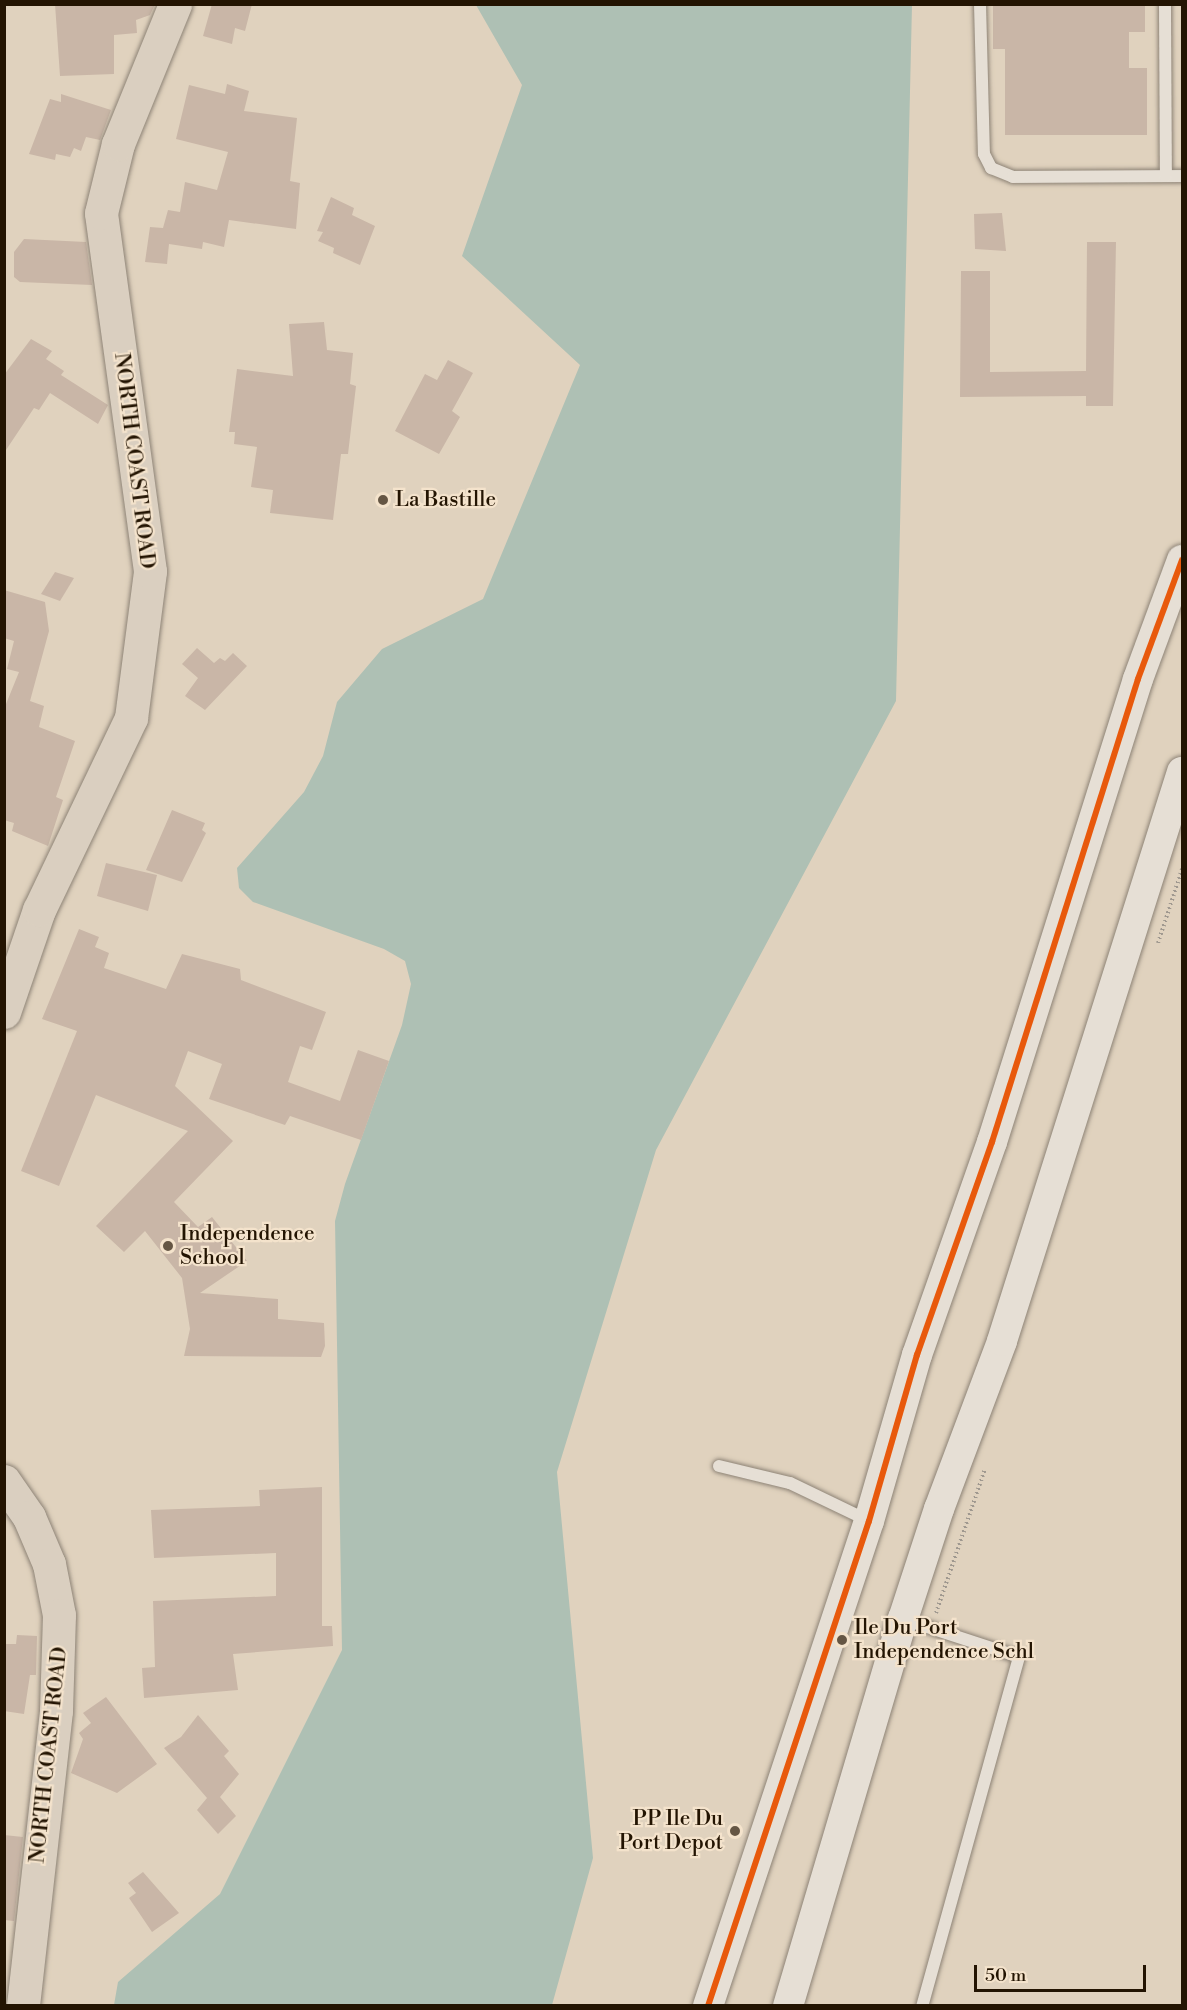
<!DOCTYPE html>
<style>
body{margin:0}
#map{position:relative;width:1187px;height:2010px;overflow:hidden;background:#e0d2be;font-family:"Libre Bodoni",serif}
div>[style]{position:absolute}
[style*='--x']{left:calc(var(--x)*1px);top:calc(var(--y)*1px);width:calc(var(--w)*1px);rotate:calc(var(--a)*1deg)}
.water>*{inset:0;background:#aec0b4}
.building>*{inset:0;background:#c9b6a7}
.path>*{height:4px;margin-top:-2px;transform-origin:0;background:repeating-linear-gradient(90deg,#9f988f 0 1.5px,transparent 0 4.5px)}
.roads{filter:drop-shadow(0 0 2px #8d8376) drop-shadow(0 0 2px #8d8376)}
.service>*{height:12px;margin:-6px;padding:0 6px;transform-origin:6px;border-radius:6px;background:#e6dfd5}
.tertiary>*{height:30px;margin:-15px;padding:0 15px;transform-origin:15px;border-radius:15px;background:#e6dfd5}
.primary>*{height:33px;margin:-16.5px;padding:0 16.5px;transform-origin:16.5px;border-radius:16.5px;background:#dacfc0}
.cycleway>*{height:6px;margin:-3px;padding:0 3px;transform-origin:3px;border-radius:3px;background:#e8590c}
.dots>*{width:16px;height:16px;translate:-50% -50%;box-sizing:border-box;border:3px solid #f4e3cc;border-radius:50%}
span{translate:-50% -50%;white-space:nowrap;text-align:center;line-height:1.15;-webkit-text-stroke:4.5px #f4e3cc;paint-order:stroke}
.street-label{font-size:21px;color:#231402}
.poi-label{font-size:21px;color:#231402}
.left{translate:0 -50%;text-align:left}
.right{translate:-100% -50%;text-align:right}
.frame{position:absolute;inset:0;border:6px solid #231402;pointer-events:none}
.scale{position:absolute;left:974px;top:1965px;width:172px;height:27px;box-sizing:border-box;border:3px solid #231402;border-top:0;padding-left:8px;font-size:18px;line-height:21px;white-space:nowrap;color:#231402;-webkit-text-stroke:4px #f4e3cc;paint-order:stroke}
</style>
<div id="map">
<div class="water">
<div style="clip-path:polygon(476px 5px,912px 5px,896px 701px,656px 1150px,557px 1472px,593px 1858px,552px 2005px,114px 2005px,118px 1982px,220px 1894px,342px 1650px,335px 1221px,345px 1184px,402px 1025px,411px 984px,405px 961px,384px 949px,253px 902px,239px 888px,237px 868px,304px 792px,323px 756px,337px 702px,382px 649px,483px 599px,580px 365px,462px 256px,522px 85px)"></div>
</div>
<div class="building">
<div style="clip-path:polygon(55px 4px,155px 4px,150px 15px,136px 20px,137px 33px,114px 35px,114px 74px,60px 76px)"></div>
<div style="clip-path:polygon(212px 4px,252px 4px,245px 31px,235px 28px,232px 44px,203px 36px)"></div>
<div style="clip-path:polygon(993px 4px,1145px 4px,1145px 32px,1129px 32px,1129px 68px,1147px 68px,1147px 135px,1005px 135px,1005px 49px,993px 49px)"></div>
<div style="clip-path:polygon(227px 84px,249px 91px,244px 111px,297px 118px,290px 181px,300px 183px,296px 229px,229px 220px,224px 247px,203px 242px,202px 249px,169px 244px,167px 264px,145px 262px,150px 227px,163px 228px,168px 210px,180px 212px,185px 182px,217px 190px,228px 152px,176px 139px,189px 85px,225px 94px)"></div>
<div style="clip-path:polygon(61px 94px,111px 110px,100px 140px,86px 137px,81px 151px,74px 148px,70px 157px,56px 154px,55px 160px,29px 154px,50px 99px,61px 102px)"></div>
<div style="clip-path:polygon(331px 197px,354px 208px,352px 215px,375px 226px,360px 265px,333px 253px,334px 248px,318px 241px,323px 232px,317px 231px)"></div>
<div style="clip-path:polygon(1002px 213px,1006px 251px,975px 249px,974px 214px)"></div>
<div style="clip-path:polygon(24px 239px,86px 242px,92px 285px,20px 282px,14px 277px,14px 252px)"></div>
<div style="clip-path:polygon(1087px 242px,1116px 242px,1113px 406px,1086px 406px,1086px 396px,960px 397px,961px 271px,990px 271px,990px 372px,1086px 371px)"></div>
<div style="clip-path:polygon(324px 322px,327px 350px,353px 353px,350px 384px,356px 386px,348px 454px,341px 454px,333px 520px,270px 513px,273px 490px,251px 487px,257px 447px,234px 444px,235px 432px,229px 432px,237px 369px,293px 376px,289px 324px)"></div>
<div style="clip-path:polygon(31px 339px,52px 351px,46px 359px,64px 371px,61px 375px,108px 405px,98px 424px,50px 393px,39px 410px,34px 408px,4px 453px,4px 375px)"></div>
<div style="clip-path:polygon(448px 360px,473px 373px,452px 411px,460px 417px,439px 454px,395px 431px,425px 374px,437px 380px)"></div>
<div style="clip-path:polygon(55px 572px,74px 578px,60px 601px,41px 594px)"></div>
<div style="clip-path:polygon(4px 590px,45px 602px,49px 631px,30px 701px,44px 706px,39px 727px,75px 741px,56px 797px,63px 800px,48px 846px,12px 831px,14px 823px,4px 820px,4px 709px,19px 672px,7px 669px,14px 641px,4px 638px)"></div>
<div style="clip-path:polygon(197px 648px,214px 663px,220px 658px,225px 661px,233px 653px,247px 666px,205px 710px,185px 696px,198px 678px,182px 664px)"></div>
<div style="clip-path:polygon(172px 810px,205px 823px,202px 830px,206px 833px,182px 882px,146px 870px)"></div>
<div style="clip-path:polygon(106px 863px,157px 875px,148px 911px,97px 896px)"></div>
<div style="clip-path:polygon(79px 929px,99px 937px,95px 947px,109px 953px,104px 968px,166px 989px,182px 954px,240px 969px,241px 980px,326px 1012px,312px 1050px,300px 1046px,288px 1082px,340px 1101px,358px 1050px,389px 1061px,361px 1140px,290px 1116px,285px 1125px,209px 1099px,222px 1064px,188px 1051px,175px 1086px,233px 1141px,174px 1202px,198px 1227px,212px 1217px,247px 1261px,200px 1293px,278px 1299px,278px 1319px,324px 1323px,325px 1346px,321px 1357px,184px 1356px,190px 1329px,182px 1278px,145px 1231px,124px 1252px,96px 1226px,188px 1131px,96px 1095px,59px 1186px,21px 1171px,77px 1031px,42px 1019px)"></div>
<div style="clip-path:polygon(322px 1487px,322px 1626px,332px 1626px,333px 1646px,233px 1654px,238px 1690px,144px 1698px,142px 1668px,155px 1667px,153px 1601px,276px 1596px,276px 1553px,154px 1558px,151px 1510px,260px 1506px,259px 1490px)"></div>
<div style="clip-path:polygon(17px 1635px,37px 1636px,36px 1675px,30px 1675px,24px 1714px,4px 1711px,6px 1644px,16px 1644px)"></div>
<div style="clip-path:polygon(106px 1697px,157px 1764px,117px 1793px,71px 1773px,83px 1739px,79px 1733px,91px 1723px,83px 1713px)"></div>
<div style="clip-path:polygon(198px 1715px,229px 1751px,224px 1756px,239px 1774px,220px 1797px,236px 1816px,218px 1834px,197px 1810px,207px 1798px,164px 1748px,181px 1737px)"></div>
<div style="clip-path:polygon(4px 1835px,23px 1837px,14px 1921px,4px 1920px)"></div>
<div style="clip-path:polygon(143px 1872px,179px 1913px,152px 1932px,129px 1898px,136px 1893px,128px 1883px)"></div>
</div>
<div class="path">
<div style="--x:1158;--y:943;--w:78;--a:-72"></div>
<div style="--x:936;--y:1613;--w:152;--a:-71.2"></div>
</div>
<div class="roads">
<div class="service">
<div style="--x:980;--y:4;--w:150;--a:88.5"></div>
<div style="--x:984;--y:154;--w:16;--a:63"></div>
<div style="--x:991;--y:168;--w:24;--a:22"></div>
<div style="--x:1013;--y:177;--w:169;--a:-0.3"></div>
<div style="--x:1165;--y:4;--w:172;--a:89.7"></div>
<div style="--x:719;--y:1466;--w:73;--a:13.5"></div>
<div style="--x:790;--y:1483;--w:88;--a:25.7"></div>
<div style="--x:903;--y:1619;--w:122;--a:18.1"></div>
<div style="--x:1019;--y:1657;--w:362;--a:105.5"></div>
</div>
<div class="tertiary">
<div style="--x:708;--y:2006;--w:511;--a:-71.64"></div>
<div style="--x:869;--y:1521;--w:173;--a:-73.9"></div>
<div style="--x:917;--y:1355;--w:226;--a:-70.6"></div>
<div style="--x:992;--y:1142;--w:485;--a:-72.5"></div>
<div style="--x:1138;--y:679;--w:127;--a:-69.7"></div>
<div style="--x:788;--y:2006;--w:404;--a:-73.5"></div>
<div style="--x:903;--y:1619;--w:116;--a:-71.9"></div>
<div style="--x:939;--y:1509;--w:179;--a:-69.4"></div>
<div style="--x:1002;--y:1341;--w:597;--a:-72.45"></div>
</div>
<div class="primary">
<div style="--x:4;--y:1012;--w:108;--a:-71.1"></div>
<div style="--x:39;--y:910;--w:213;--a:-64.4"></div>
<div style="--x:131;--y:718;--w:148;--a:-82.6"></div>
<div style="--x:150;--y:571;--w:361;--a:-97.8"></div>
<div style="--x:101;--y:213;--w:71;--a:-76.2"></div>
<div style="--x:118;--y:144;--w:151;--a:-67.8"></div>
<div style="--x:4;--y:1481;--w:44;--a:55.2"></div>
<div style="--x:29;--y:1517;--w:51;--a:66.9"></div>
<div style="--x:49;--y:1564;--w:52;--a:78.9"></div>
<div style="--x:59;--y:1615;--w:96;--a:91.8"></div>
<div style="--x:56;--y:1711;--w:297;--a:96.4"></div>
</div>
</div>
<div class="cycleway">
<div style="--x:708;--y:2006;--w:511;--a:-71.64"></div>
<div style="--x:869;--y:1521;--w:173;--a:-73.9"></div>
<div style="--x:917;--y:1355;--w:226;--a:-70.6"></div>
<div style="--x:992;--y:1142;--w:485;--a:-72.5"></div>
<div style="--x:1138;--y:679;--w:127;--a:-69.7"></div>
</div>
<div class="dots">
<div style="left:383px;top:500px;background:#655644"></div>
<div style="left:168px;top:1246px;background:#655644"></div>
<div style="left:842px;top:1640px;background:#655644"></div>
<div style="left:735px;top:1831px;background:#655644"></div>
</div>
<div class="street-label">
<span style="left:134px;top:461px;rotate:83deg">NORTH COAST ROAD</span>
<span style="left:49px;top:1755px;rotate:-84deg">NORTH COAST ROAD</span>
</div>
<div class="poi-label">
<span class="left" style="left:395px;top:500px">La Bastille</span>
<span class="left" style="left:180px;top:1246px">Independence<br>School</span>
<span class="left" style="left:854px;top:1640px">Ile Du Port<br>Independence Schl</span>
<span class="right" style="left:723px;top:1831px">PP Ile Du<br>Port Depot</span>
</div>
<div class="frame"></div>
<div class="scale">50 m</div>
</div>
